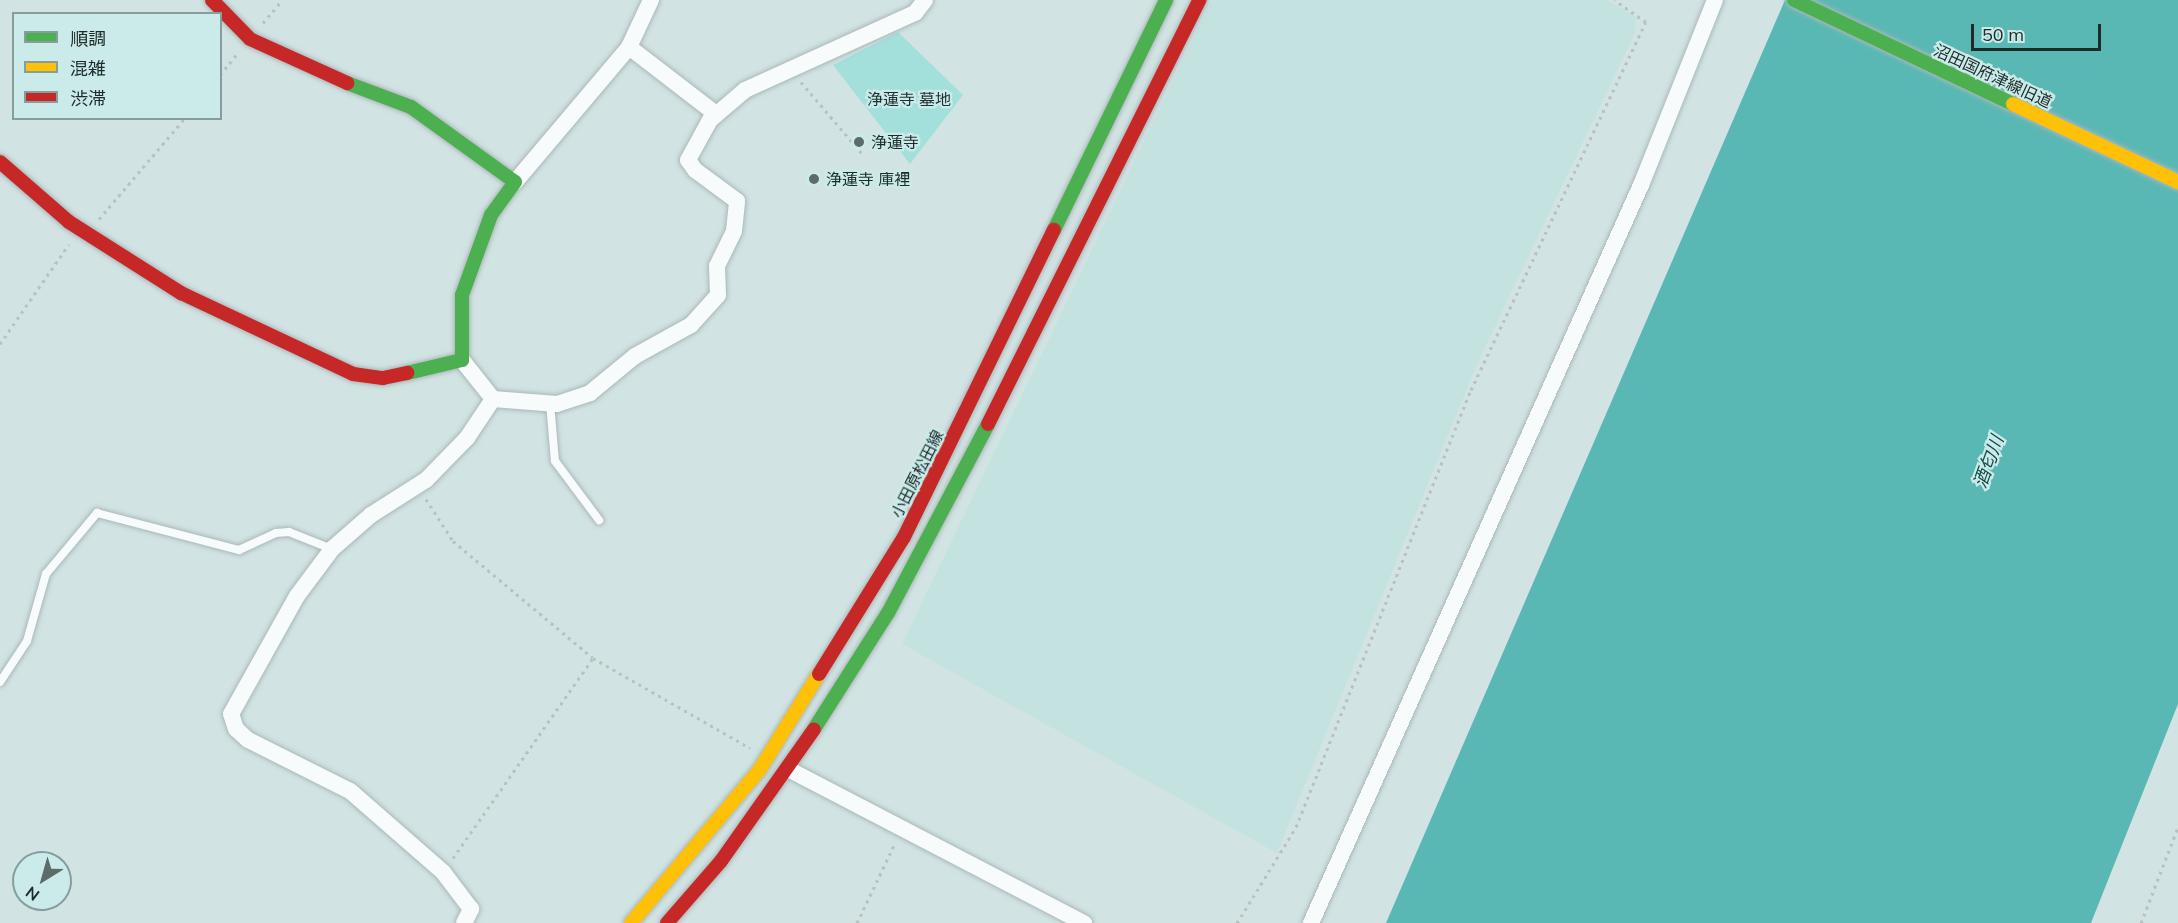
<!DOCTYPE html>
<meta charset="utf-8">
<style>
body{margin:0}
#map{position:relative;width:2178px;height:923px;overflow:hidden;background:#d2e3e3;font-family:Mulish,"Noto Sans JP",sans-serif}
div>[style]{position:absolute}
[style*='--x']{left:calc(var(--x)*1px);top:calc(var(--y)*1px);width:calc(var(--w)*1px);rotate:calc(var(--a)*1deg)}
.built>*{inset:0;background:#c3e2e0}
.green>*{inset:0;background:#a3dfdb}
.water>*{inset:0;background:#5ab8b4}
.path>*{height:3px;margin-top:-1.5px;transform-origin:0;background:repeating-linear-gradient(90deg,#b9c1c1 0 3px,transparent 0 7.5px)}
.roads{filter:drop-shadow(0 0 2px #aab8b7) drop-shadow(0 0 2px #aab8b7)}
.lane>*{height:8px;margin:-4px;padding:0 4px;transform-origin:4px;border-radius:4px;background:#f8fbfb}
.street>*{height:16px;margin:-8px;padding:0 8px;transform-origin:8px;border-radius:8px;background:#f8fbfb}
.fast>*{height:14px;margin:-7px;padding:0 7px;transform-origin:7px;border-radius:7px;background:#4caf50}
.slow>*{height:14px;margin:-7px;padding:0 7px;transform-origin:7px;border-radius:7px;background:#ffc107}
.jam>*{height:14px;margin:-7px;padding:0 7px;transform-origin:7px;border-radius:7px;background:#c62828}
.dots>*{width:16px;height:16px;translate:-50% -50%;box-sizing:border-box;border:3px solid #caebe9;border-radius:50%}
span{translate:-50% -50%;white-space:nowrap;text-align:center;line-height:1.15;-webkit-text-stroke:4.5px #caebe9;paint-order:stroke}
.street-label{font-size:16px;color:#1e2b2a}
.park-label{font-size:16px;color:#1b302e}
.poi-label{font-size:16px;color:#1e2b2a}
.left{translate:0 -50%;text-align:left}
.water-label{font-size:18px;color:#154947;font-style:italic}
.legend{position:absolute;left:12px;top:12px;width:210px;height:108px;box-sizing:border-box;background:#caebe9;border:2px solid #859e9d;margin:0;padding:8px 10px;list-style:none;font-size:18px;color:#1e2b2a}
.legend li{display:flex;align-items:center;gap:12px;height:30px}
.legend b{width:30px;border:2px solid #859e9d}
.north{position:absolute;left:12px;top:851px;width:60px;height:60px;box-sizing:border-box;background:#caebe9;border:2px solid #859e9d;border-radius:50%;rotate:217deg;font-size:16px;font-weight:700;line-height:24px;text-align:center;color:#1e2b2a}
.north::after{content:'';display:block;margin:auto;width:21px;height:27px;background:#5d6b6b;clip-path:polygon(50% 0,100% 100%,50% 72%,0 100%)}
.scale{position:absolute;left:1971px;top:24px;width:130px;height:27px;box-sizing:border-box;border:3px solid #1e2b2a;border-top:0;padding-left:8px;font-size:18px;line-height:21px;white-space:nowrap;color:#1e2b2a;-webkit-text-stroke:4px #caebe9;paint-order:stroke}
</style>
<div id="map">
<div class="built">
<div style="clip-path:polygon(1212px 0,1607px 0,1636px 17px,1635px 33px,1477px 364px,1277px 853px,902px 644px)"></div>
</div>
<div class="green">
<div style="clip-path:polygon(898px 32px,963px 95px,910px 164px,833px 65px)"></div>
</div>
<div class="water">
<div style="clip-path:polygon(1785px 0,2178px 0,2178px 704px,2091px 923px,1386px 923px)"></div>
</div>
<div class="path">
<div style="--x:263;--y:23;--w:30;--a:-50"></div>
<div style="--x:220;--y:75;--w:28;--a:-51"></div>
<div style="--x:801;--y:82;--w:97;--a:49.6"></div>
<div style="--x:99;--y:219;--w:133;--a:-49.6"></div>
<div style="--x:0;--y:344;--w:121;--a:-55.4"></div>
<div style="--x:426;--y:499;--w:50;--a:57.3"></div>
<div style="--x:453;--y:541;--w:182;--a:39.9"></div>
<div style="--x:593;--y:658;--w:181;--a:29.8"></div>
<div style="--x:453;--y:858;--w:244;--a:-55"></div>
<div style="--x:857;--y:923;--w:89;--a:-64.6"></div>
<div style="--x:1237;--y:923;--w:113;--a:-58.4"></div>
<div style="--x:1296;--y:827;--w:471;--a:-68.2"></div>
<div style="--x:1471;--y:390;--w:407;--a:-64.6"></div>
<div style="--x:1646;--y:22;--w:38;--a:-145"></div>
<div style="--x:2141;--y:923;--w:103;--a:-68.9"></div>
</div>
<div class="roads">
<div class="lane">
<div style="--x:550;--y:403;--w:58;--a:85.1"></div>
<div style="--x:555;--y:461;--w:74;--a:53.3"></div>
<div style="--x:0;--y:682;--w:49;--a:-56.6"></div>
<div style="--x:27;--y:641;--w:70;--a:-74.2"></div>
<div style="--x:46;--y:574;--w:80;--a:-50.1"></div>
<div style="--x:97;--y:513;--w:147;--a:14.6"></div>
<div style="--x:239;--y:550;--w:41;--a:-24.7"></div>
<div style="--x:276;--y:533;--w:13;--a:-4"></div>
<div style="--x:289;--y:532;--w:46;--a:21.6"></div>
</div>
<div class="street">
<div style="--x:629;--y:47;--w:110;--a:37.6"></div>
<div style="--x:515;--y:182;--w:177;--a:-49.8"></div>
<div style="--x:629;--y:47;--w:52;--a:-64.9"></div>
<div style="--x:462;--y:360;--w:50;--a:51.5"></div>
<div style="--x:493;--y:399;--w:64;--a:4.5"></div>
<div style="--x:557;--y:404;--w:35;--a:-18"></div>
<div style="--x:590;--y:393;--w:58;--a:-39.4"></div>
<div style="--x:635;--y:356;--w:64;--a:-29"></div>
<div style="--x:691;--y:325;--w:40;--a:-48"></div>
<div style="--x:718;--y:295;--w:29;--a:-92"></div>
<div style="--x:717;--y:266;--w:39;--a:-64"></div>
<div style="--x:734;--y:231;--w:30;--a:-84"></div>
<div style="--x:737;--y:201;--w:52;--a:-143.6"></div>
<div style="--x:695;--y:170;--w:12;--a:-125"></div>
<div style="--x:688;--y:160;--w:46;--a:-61.2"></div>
<div style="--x:710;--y:120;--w:46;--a:-40.6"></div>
<div style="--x:745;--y:90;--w:187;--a:-24.4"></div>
<div style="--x:915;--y:13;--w:16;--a:-52"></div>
<div style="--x:788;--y:769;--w:334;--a:27.5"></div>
<div style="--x:464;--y:923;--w:16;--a:-63"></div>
<div style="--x:471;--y:909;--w:46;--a:-127.1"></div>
<div style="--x:443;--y:872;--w:123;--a:-138.9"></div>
<div style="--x:350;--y:791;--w:114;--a:-153.4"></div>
<div style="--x:248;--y:740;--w:16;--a:-137"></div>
<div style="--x:236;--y:729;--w:16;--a:-108"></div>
<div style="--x:231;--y:714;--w:135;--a:-60.8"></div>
<div style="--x:297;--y:596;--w:59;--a:-53.3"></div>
<div style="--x:332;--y:549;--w:52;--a:-41.1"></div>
<div style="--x:371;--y:515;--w:65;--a:-32.5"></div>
<div style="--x:426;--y:480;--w:59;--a:-45.7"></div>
<div style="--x:467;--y:438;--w:47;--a:-56.3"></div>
<div style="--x:1311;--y:923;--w:808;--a:-65.91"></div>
<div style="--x:1641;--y:185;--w:199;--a:-68.2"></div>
</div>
<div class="fast">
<div style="--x:1794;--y:0;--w:242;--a:25.4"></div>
<div style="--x:347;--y:83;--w:68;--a:20.6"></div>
<div style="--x:411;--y:107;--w:128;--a:35.8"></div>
<div style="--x:515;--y:182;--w:41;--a:126"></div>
<div style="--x:491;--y:215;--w:85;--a:109.9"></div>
<div style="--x:462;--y:295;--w:65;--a:90"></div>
<div style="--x:462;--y:360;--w:57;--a:166.7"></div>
<div style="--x:1054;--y:230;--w:256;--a:-64"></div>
<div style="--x:814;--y:729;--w:138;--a:-57.5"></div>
<div style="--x:888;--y:613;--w:214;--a:-62.1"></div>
</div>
<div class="slow">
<div style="--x:2013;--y:104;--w:183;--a:25.3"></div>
<div style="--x:631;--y:923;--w:201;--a:-50"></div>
<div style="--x:760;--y:769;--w:112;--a:-58.2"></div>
</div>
<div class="jam">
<div style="--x:212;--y:0;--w:54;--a:45.7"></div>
<div style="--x:250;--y:39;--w:107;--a:24.4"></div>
<div style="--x:0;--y:162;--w:91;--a:41"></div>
<div style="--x:69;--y:222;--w:133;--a:32.4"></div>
<div style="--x:181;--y:293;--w:190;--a:25.2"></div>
<div style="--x:353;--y:374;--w:30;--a:8"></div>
<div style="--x:383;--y:378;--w:25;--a:-12"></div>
<div style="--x:988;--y:424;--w:474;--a:-63.5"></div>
<div style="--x:819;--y:674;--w:161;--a:-58.2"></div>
<div style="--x:904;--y:537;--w:342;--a:-64"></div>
<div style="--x:667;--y:923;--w:82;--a:-48.9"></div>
<div style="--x:721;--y:861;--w:161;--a:-54.8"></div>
</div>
</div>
<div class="dots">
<div style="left:859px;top:142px;background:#5d6b6b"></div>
<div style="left:814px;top:179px;background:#5d6b6b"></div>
</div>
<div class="street-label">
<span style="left:1993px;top:76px;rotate:25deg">沼田国府津線旧道</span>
<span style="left:917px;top:474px;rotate:-63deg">小田原松田線</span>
</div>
<div class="park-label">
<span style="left:909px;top:99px">浄蓮寺 墓地</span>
</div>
<div class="poi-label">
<span class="left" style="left:871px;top:142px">浄蓮寺</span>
<span class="left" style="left:826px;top:179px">浄蓮寺 庫裡</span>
</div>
<div class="water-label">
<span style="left:1989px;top:462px;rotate:-70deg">酒匂川</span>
</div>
<ul class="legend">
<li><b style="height:8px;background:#4caf50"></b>順調</li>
<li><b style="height:8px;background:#ffc107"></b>混雑</li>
<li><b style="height:8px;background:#c62828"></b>渋滞</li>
</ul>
<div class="north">N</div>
<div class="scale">50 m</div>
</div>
